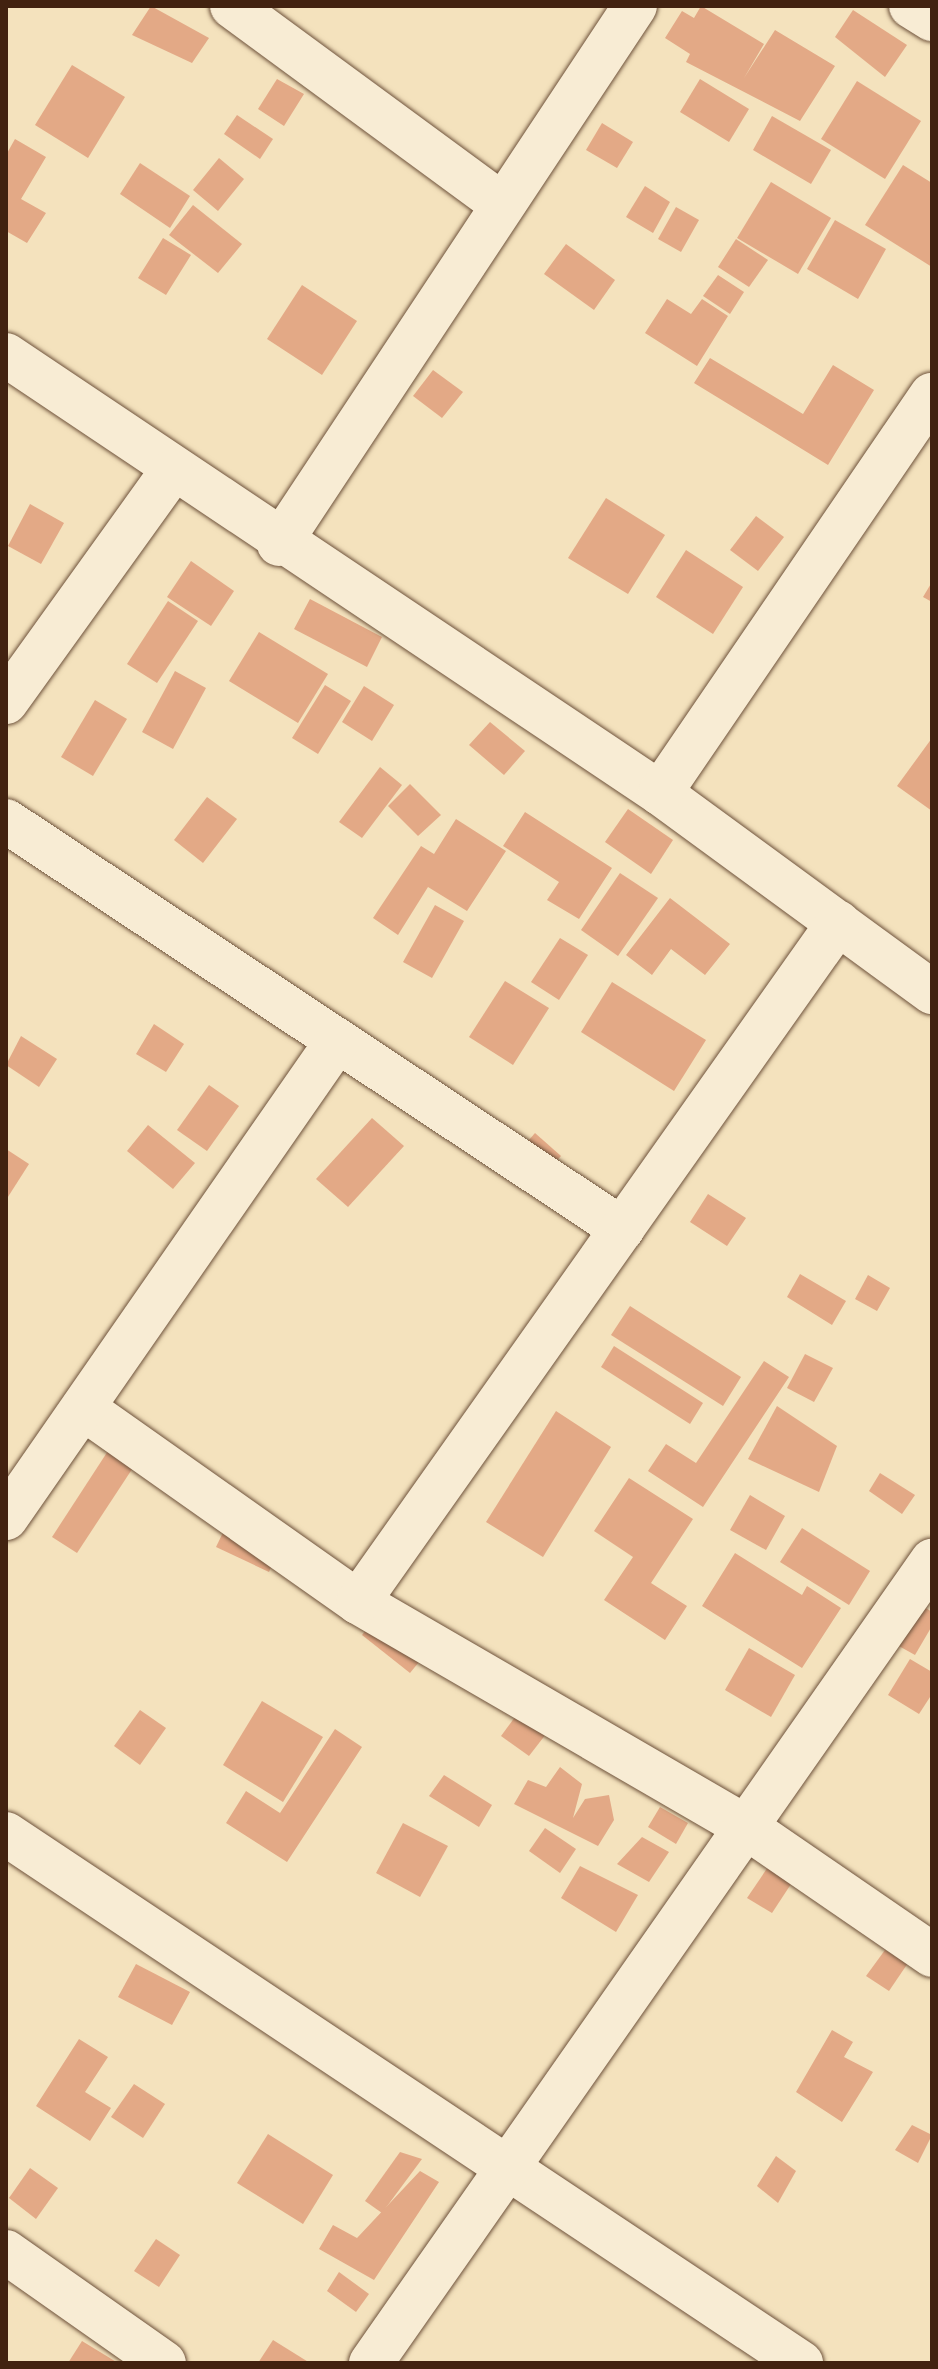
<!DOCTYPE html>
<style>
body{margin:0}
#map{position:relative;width:938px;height:2369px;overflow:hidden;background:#f4e2bd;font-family:"Libre Caslon Text",serif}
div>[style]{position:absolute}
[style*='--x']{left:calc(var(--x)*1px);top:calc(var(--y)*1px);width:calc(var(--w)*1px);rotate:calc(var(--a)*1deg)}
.building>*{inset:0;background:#e3a986}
.roads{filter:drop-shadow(0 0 2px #6e523b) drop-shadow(0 0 2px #6e523b)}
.minor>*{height:44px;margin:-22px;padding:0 22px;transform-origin:22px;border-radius:22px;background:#f8ecd4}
span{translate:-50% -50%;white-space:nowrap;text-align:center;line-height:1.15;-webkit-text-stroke:7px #f8ecd4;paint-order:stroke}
.frame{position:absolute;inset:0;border:8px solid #422210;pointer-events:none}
</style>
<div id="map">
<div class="building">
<div style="clip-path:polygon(151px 6px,209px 38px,192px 63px,132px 35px)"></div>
<div style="clip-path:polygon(701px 6px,764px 44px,744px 78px,775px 30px,835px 66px,800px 121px,686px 62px,690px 54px,665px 38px,682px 11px,694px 18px)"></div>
<div style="clip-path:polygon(853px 10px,907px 45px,885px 77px,835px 37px)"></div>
<div style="clip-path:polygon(72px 65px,125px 97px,88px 158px,35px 125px)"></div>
<div style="clip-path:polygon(277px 79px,304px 94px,284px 126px,258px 109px)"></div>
<div style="clip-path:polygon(700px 79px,749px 109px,729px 142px,680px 112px)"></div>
<div style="clip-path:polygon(857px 81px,921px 121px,885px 179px,821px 139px)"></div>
<div style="clip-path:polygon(237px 115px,273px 139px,260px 159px,224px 134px)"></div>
<div style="clip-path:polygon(772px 116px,831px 150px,811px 184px,753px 150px)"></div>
<div style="clip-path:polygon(602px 123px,633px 142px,617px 168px,586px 150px)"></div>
<div style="clip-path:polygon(15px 139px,46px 157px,21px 199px,46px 213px,27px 243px,6px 231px,6px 155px)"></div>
<div style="clip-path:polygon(219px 158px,244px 179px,218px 211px,193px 190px)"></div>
<div style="clip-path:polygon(140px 163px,190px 196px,170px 228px,120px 194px)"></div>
<div style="clip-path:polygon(903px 165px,932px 183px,932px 267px,865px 225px)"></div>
<div style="clip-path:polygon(771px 182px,831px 218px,798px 274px,737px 238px)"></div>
<div style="clip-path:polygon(645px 186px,670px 202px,653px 233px,626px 217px)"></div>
<div style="clip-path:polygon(193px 205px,242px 244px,218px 273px,169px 235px)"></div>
<div style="clip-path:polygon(676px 207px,699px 220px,681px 252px,658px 239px)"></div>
<div style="clip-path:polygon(835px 220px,886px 249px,858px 299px,807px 269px)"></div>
<div style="clip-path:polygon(163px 238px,191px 255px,166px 295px,138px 278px)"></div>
<div style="clip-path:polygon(736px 239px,768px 260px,749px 287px,718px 267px)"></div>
<div style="clip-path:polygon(566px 244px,615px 280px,594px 310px,544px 274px)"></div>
<div style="clip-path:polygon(718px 275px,744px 292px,730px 314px,703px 296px)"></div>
<div style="clip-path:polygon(302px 285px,357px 321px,322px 375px,267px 339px)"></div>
<div style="clip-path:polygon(667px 299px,691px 314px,702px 299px,728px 316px,697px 366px,645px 333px)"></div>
<div style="clip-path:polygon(710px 358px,803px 414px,833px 365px,874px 390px,828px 465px,694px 383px)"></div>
<div style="clip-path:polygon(433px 370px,463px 392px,442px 418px,413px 396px)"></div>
<div style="clip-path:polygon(606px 498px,665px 535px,628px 594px,568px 558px)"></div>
<div style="clip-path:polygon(30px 504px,64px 523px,41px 564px,8px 546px)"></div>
<div style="clip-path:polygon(756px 516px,784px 537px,758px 571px,730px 550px)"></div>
<div style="clip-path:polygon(686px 550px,743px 587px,713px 634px,656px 597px)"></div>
<div style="clip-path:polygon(191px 561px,234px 591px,211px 626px,167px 597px)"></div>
<div style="clip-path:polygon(932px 582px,932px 602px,923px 597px)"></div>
<div style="clip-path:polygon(310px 599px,382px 637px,367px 667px,294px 629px)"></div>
<div style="clip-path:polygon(168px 601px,198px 621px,157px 683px,127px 664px)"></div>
<div style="clip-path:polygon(259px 632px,328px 674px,298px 723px,229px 681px)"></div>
<div style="clip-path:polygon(175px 671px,206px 688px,173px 749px,142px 732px)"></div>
<div style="clip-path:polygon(325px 685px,351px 701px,318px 754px,292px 738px)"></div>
<div style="clip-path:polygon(364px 686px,394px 705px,372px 741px,342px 722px)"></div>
<div style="clip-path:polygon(95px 700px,127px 719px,93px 776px,61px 757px)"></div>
<div style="clip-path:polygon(490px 722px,525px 751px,504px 775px,469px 745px)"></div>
<div style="clip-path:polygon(932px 738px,932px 811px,897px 786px)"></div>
<div style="clip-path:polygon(380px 767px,402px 785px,362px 838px,339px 822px)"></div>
<div style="clip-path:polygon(410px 784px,441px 815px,418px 836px,388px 806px)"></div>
<div style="clip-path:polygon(207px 797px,237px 819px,203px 863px,174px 840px)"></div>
<div style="clip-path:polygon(628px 809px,673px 840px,651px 874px,605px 842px)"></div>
<div style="clip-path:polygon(525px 812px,612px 868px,579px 919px,547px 900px,559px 882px,503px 846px)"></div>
<div style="clip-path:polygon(456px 819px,506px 851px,467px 911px,428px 887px,398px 935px,373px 918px,421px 846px,434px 854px)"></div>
<div style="clip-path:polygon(620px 873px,658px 898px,618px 956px,581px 930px)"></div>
<div style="clip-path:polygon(670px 898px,730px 944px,705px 975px,671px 949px,652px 975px,626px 955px)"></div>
<div style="clip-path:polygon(435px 905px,464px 921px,432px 978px,403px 962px)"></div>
<div style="clip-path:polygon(560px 938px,588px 955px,559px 1000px,531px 982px)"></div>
<div style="clip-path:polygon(505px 981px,549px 1008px,513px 1065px,469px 1037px)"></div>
<div style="clip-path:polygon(612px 982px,706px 1040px,674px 1091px,581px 1032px)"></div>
<div style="clip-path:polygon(154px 1024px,184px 1044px,166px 1072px,136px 1054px)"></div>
<div style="clip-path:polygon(21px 1036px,57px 1059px,39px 1087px,6px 1065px)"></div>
<div style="clip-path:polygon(209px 1085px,239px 1106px,207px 1151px,177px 1130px)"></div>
<div style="clip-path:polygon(372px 1118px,404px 1146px,348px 1207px,316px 1179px)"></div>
<div style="clip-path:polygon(148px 1125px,195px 1163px,173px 1189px,127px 1151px)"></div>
<div style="clip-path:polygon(535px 1133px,561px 1156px,529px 1191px,504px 1169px)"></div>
<div style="clip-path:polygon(6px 1149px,29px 1164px,6px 1200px)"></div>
<div style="clip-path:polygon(708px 1194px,746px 1218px,727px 1246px,690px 1222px)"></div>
<div style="clip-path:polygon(800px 1274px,846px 1301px,832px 1325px,787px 1297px)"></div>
<div style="clip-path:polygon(868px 1275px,890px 1288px,877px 1311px,855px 1299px)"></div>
<div style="clip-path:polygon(630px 1306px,741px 1377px,723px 1406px,611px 1335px)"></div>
<div style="clip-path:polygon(614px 1346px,703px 1403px,690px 1424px,601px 1367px)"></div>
<div style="clip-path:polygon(805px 1354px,833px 1368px,814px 1402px,787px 1388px)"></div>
<div style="clip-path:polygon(764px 1361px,789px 1377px,703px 1507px,648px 1471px,666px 1444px,696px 1463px)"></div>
<div style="clip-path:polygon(777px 1406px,837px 1446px,819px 1492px,748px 1459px)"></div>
<div style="clip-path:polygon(556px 1411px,611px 1447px,543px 1557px,486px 1522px)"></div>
<div style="clip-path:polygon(119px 1434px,144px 1451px,77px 1553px,52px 1537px)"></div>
<div style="clip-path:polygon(880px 1473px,915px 1495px,902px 1514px,869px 1491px)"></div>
<div style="clip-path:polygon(629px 1478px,693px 1519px,651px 1583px,687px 1606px,665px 1640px,604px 1600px,633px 1557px,594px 1531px)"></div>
<div style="clip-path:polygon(750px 1495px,785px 1516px,766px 1550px,730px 1530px)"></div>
<div style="clip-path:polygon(230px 1518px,282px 1541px,269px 1572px,216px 1547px)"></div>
<div style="clip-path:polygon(802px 1528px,870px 1571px,849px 1605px,780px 1562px)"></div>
<div style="clip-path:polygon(735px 1553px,802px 1595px,807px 1586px,841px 1608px,802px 1668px,702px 1606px)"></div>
<div style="clip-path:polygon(388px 1603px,436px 1641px,410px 1673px,362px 1635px)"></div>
<div style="clip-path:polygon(921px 1605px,932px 1612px,932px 1626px,915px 1655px,897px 1645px)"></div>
<div style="clip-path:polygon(749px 1648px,795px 1675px,771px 1717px,725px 1690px)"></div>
<div style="clip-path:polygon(910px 1659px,932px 1672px,932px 1694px,919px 1714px,888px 1695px)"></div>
<div style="clip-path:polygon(262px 1701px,323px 1737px,283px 1802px,223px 1765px)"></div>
<div style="clip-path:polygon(524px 1705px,553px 1725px,529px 1756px,501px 1736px)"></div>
<div style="clip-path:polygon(140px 1710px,166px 1728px,140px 1765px,114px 1746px)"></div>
<div style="clip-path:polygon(335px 1729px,362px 1747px,287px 1862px,226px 1823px,246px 1791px,280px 1813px)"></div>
<div style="clip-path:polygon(560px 1767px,582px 1784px,573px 1818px,585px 1799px,609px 1795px,614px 1820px,598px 1846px,514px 1804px,528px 1780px,546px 1787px)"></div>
<div style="clip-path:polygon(444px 1775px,492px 1805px,479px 1827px,429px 1796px)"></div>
<div style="clip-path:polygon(660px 1807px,688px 1823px,676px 1844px,648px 1827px)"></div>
<div style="clip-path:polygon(403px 1823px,448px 1846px,420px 1897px,376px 1873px)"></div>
<div style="clip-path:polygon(545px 1828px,576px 1849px,560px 1873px,529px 1851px)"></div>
<div style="clip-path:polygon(642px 1837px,669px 1852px,649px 1882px,617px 1864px)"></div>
<div style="clip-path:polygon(580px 1866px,638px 1895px,616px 1932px,561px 1898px)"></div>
<div style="clip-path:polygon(768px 1867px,793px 1881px,772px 1913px,747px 1898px)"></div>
<div style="clip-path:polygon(885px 1950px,908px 1963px,889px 1991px,866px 1976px)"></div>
<div style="clip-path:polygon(136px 1964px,190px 1992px,172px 2025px,118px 1997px)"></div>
<div style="clip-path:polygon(832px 2030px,853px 2042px,844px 2057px,873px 2072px,842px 2122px,796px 2092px)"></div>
<div style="clip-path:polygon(79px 2039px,108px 2057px,85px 2092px,111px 2108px,90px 2141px,36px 2106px)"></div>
<div style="clip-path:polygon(134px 2084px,165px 2104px,143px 2138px,111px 2117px)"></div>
<div style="clip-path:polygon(912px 2125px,932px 2135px,918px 2163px,895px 2150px)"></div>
<div style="clip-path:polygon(268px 2134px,333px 2175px,303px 2224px,237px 2183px)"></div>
<div style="clip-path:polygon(400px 2152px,422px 2159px,382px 2213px,365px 2201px)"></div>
<div style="clip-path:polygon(776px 2156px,796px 2171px,778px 2203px,757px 2186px)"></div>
<div style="clip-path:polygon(30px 2168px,58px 2188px,36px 2219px,9px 2198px)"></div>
<div style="clip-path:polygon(420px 2171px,439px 2182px,374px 2280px,319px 2249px,333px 2225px,357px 2238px)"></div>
<div style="clip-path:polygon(156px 2239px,180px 2255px,159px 2287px,134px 2271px)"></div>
<div style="clip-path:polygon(339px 2272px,369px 2294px,356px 2312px,327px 2291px)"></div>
<div style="clip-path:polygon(273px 2340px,310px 2363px,258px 2363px)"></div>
<div style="clip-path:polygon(82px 2341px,118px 2363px,68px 2363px)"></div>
</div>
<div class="roads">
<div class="minor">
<div style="--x:232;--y:6;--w:333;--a:36.3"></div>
<div style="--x:911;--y:6;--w:25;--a:32"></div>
<div style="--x:6;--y:355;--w:787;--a:33.81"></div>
<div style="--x:660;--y:793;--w:337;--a:36.2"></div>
<div style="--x:279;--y:544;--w:645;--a:-56.51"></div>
<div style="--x:6;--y:702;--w:283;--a:-54.3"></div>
<div style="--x:660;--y:793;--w:482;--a:-55.7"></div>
<div style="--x:6;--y:821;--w:739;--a:33.52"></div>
<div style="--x:83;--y:1408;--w:337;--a:35.2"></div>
<div style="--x:358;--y:1602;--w:449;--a:30.1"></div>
<div style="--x:746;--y:1827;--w:226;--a:34.5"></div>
<div style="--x:6;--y:1518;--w:581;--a:-55.24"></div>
<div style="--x:358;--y:1602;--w:832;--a:-54.74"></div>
<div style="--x:6;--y:1834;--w:955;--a:33.64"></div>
<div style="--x:6;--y:2252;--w:193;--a:35.1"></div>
<div style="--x:371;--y:2363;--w:979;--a:-55.03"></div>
</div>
</div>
<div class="frame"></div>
</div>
